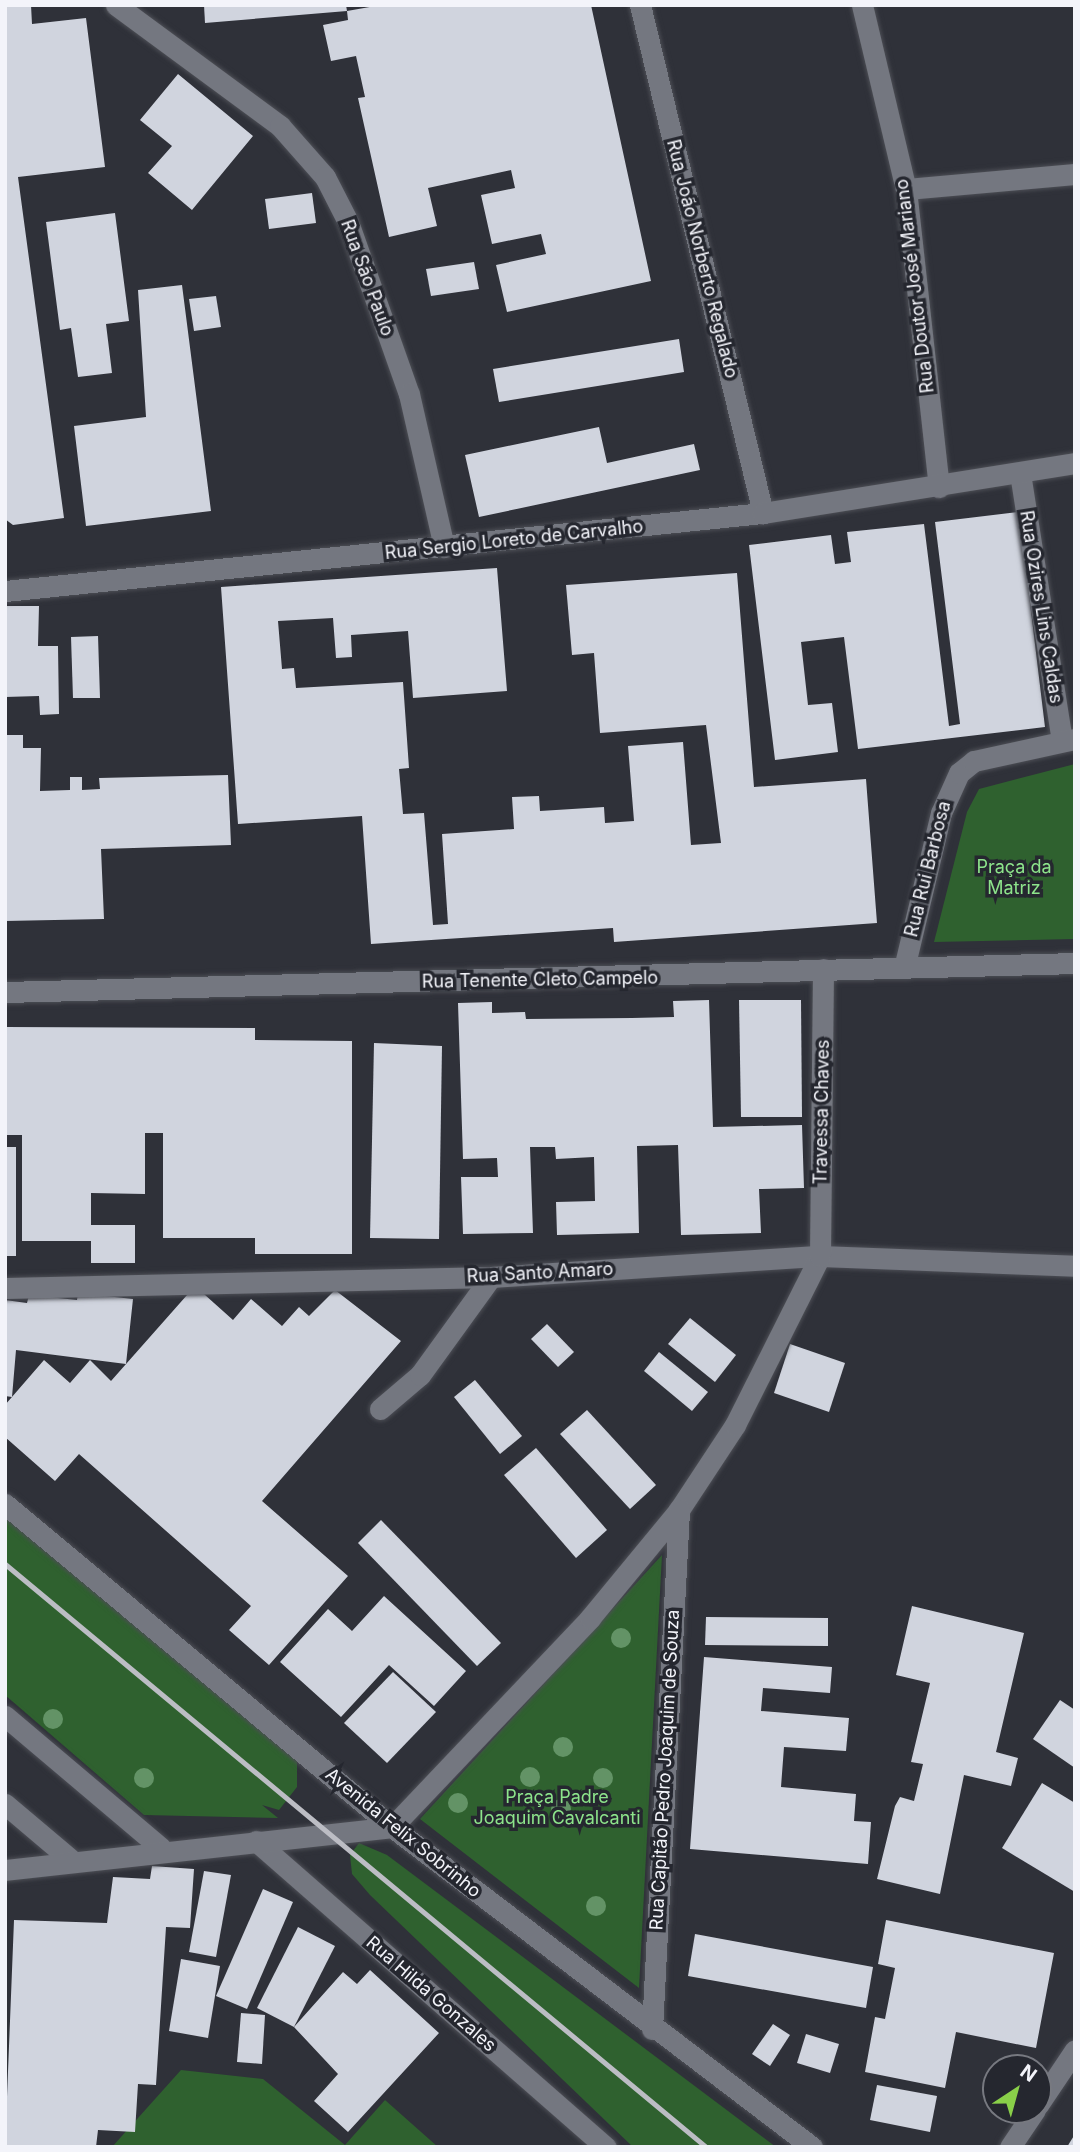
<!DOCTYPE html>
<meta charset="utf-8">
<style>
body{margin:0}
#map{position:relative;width:1080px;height:2152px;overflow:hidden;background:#2f3139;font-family:Inter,sans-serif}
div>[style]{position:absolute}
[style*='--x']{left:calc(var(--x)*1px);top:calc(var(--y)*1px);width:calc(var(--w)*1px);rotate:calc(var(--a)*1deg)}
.green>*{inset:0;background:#2f612f}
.building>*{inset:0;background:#d0d4de}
.roads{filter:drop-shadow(0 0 2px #4c4e55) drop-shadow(0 0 2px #4c4e55)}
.street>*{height:21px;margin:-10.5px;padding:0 10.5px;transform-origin:10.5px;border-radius:10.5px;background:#747780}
.secondary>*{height:21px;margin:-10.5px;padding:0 10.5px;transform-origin:10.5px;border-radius:10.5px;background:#747780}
.rail>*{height:5px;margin:-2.5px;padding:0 2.5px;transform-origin:2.5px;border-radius:2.5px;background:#bcbdc4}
.trees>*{width:20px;height:20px;margin:-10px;border-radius:50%;background:#639366}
span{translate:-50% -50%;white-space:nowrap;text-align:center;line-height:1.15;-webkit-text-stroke:7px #25272f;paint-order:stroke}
.street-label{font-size:18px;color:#f3f4fa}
.park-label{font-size:18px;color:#8de48b}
.frame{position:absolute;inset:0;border:7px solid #f3f4fa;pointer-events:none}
.north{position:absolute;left:982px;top:2054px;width:70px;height:70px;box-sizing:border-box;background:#25272f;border:2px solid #777980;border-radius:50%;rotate:36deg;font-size:19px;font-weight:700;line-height:28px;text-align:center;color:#f3f4fa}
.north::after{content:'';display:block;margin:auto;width:24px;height:32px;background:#89cf49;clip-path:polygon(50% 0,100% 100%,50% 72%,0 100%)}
</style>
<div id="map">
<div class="green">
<div style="clip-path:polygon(1075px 764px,1075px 939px,934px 942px,967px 812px,979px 789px)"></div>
<div style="clip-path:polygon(5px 1517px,297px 1760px,297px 1787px,279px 1810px,262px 1805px,278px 1818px,144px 1815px,5px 1695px)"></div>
<div style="clip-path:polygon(662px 1555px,650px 1780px,639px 1988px,420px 1819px)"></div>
<div style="clip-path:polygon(359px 1843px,387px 1855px,776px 2147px,633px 2147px,370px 1895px,352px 1874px,350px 1855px)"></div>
<div style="clip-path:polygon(181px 2070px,263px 2079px,345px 2145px,385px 2100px,438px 2147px,112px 2147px)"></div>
</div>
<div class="building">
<div style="clip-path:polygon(5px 5px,31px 5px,32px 24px,86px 18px,105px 167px,18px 177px,64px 518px,13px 525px,5px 519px)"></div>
<div style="clip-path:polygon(204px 5px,346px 5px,347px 11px,205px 23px)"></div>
<div style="clip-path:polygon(381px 5px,591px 5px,651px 281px,507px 312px,496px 265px,546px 254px,541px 234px,492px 244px,481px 195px,515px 188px,511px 170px,428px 188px,437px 226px,389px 237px,358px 98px,365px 97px,356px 56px,331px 61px,323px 25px,348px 20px,347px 11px)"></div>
<div style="clip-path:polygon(178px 74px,253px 136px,192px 210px,148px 173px,172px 146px,140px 120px)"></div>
<div style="clip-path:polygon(312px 193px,316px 223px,269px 229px,265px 199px)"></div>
<div style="clip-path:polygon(115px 213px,129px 321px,106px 324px,112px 373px,78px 377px,71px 328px,60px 330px,46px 222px)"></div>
<div style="clip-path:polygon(474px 262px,479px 289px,431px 296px,426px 269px)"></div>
<div style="clip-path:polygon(182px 285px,211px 511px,86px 526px,74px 426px,146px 417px,138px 290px)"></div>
<div style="clip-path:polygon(216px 296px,221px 327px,194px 331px,189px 299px)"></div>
<div style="clip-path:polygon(679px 339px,684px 372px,499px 402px,493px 369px)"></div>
<div style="clip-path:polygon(599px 427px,607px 463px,694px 444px,700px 470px,479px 517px,465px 455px)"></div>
<div style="clip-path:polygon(1019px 512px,1045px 727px,858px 749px,844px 637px,801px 642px,808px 705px,832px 703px,838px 752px,775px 760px,749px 545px,831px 535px,835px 564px,851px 562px,847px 532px,924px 524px,949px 726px,960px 724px,935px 522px)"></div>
<div style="clip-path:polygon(497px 568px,507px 691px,413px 698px,408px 631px,351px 635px,352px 657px,336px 658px,333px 618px,278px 621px,282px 669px,294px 668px,296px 688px,403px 682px,409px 768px,399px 769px,403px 814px,424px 813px,433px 925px,448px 924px,442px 834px,514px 829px,512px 797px,539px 796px,540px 811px,604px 807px,605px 823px,634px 821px,628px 746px,683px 742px,691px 845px,721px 843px,706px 725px,600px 733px,594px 653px,572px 655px,566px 585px,737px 573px,754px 787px,866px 779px,877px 923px,614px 942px,613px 928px,371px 944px,362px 816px,238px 824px,221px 587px)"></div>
<div style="clip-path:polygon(5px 606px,39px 606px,38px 646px,58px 646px,59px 714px,40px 715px,39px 696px,5px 697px)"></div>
<div style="clip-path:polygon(98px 636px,100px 698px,73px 698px,71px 637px)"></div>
<div style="clip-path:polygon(5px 735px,23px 735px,23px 748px,41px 748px,40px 791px,70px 790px,70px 777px,82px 777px,82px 790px,100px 789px,99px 778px,228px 775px,231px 845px,101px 849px,104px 919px,5px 921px)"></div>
<div style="clip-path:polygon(709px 1000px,713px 1127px,802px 1125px,804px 1188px,759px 1189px,761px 1233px,681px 1235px,678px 1145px,637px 1146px,639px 1233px,557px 1235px,556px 1202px,595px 1201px,594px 1157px,556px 1159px,555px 1147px,530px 1147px,533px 1233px,463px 1234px,461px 1177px,498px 1177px,497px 1158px,463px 1159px,458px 1003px,492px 1002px,492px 1013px,525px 1012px,526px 1019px,632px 1018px,674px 1017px,673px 1001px)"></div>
<div style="clip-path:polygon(739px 1000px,801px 1000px,802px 1117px,741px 1117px)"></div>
<div style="clip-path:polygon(5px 1027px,255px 1028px,255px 1040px,352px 1041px,352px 1254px,255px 1254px,255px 1238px,163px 1238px,163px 1133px,145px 1133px,145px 1194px,91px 1193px,91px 1225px,135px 1225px,135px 1263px,91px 1263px,91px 1241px,22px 1241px,22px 1135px,5px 1135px)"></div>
<div style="clip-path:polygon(374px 1043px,442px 1046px,439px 1239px,370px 1238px)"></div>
<div style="clip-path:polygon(5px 1147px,16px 1147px,16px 1256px,5px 1256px)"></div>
<div style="clip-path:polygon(195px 1286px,233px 1320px,251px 1299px,282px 1326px,299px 1307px,309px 1316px,335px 1290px,401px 1341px,262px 1501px,348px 1576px,269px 1665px,229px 1630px,251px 1606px,79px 1454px,55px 1481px,5px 1437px,5px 1405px,44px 1360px,70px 1383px,90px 1360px,111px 1381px)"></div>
<div style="clip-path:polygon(78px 1293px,133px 1299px,126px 1364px,16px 1350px,12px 1397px,5px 1396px,5px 1300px,27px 1303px,29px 1295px,77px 1300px)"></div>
<div style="clip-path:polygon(690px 1318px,736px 1355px,715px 1382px,668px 1344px)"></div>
<div style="clip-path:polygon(547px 1324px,574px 1352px,558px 1367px,531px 1339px)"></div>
<div style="clip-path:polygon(790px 1344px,845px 1363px,829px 1412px,774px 1393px)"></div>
<div style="clip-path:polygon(659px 1352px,708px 1392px,692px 1411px,644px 1371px)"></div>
<div style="clip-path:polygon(475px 1380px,522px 1436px,500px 1454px,454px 1397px)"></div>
<div style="clip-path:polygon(587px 1410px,656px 1485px,630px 1509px,560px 1434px)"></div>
<div style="clip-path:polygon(536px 1448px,607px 1530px,576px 1558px,504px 1475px)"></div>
<div style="clip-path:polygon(381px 1520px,501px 1643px,477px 1666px,358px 1543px)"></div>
<div style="clip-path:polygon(384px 1596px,466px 1671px,434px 1706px,389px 1665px,341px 1717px,280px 1662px,328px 1609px,352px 1631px)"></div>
<div style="clip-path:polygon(912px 1606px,1024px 1633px,996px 1752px,1018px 1758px,1011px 1786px,964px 1775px,940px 1894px,877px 1879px,895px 1806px,900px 1797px,914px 1801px,923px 1764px,911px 1762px,930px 1683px,896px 1675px)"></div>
<div style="clip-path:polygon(706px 1617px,828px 1618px,828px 1646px,705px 1645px)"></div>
<div style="clip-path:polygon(704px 1657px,832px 1667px,830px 1693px,763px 1688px,761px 1711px,849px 1718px,846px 1751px,784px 1747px,781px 1787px,856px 1794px,854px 1821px,871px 1822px,868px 1864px,690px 1849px)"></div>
<div style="clip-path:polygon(393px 1672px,436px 1712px,387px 1763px,344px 1723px)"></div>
<div style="clip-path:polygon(1060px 1700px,1075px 1710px,1075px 1768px,1033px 1739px)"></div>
<div style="clip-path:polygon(1042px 1783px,1075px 1803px,1075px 1892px,1002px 1848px)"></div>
<div style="clip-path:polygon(152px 1866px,194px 1869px,190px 1928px,166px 1927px,156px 2085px,138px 2084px,135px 2132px,98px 2130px,96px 2147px,5px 2147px,14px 1920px,107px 1923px,113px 1877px,150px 1879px)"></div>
<div style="clip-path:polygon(204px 1871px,231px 1875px,216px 1957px,189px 1952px)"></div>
<div style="clip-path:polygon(263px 1889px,293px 1902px,247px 2009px,216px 1996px)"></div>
<div style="clip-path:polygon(886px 1920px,1054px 1953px,1036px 2048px,956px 2032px,945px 2088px,865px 2072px,875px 2017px,885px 2019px,895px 1968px,878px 1964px)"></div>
<div style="clip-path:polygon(298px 1927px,335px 1946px,294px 2027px,257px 2008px)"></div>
<div style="clip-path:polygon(695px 1934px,873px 1967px,866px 2008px,688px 1976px)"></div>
<div style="clip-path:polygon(181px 1959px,220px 1966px,208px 2038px,169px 2031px)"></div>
<div style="clip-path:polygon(370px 1970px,439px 2033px,348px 2132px,314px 2101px,338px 2074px,294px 2027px,343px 1972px,357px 1984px)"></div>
<div style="clip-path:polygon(241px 2013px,265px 2015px,262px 2064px,237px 2062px)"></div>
<div style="clip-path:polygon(773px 2024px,790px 2035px,770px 2066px,752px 2054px)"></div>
<div style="clip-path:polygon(806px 2034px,839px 2044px,830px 2073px,797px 2063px)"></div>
<div style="clip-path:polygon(877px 2085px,937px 2096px,930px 2132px,870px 2120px)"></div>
<div style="clip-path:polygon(1075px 2134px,1075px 2147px,1067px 2147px)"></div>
</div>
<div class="roads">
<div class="street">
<div style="--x:116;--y:5;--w:204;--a:36.4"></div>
<div style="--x:280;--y:126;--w:68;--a:48.6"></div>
<div style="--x:325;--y:177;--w:51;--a:62.9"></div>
<div style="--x:348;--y:222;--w:182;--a:70.5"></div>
<div style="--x:409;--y:394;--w:157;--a:77.1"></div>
<div style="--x:640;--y:5;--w:523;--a:76.39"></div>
<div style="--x:862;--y:5;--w:189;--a:76.6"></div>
<div style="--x:906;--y:189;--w:300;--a:83.7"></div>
<div style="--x:906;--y:189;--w:170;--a:-5.1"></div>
<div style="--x:1020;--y:473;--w:271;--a:81.1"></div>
<div style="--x:5;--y:591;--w:762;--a:-5.88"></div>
<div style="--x:763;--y:513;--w:316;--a:-9.1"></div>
<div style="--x:5;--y:1288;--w:486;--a:-1.3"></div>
<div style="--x:491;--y:1277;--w:330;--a:-3.7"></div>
<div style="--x:820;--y:1256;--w:255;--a:2.2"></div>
<div style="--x:380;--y:1409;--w:52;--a:-40.4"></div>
<div style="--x:420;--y:1375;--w:121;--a:-54.1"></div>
<div style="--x:5;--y:1716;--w:204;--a:40.2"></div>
<div style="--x:5;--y:1804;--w:85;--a:40.2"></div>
<div style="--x:392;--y:1827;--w:288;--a:-46.5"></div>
<div style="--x:590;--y:1618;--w:140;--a:-50.5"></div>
<div style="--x:679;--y:1510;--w:102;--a:-56.6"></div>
<div style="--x:735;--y:1425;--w:189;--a:-63.3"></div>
<div style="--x:820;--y:1256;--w:287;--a:-89.4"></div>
<div style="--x:256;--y:1841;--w:465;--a:41.2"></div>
<div style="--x:652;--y:2029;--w:520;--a:-87.02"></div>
</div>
<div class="secondary">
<div style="--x:905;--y:964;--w:155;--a:-76.6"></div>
<div style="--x:941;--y:813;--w:44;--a:-65.8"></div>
<div style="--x:959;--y:773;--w:19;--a:-39"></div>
<div style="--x:974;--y:761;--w:103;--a:-12.3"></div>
<div style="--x:5;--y:992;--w:1070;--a:-1.55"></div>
<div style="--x:5;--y:1504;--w:504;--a:39.85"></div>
<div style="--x:392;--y:1827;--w:528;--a:37.3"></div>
<div style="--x:5;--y:1870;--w:389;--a:-6.3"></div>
<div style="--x:1038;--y:2105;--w:66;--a:-56.1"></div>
<div style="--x:1010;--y:2147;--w:45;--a:-56"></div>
</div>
</div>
<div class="rail">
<div style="--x:5;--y:1564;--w:912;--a:39.75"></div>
</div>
<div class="trees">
<div style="left:621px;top:1638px"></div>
<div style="left:53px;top:1719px"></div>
<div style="left:563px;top:1747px"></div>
<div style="left:530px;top:1777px"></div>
<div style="left:144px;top:1778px"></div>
<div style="left:603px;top:1778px"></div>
<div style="left:458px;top:1803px"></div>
<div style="left:561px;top:1809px"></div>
<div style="left:596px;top:1906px"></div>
</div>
<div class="street-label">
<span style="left:702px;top:259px;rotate:76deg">Rua João Norberto Regalado</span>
<span style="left:367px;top:278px;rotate:70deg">Rua São Paulo</span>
<span style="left:915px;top:286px;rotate:-97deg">Rua Doutor José Mariano</span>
<span style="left:514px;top:540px;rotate:-6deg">Rua Sergio Loreto de Carvalho</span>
<span style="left:1041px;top:607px;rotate:81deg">Rua Ozires Lins Caldas</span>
<span style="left:928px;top:869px;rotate:-76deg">Rua Rui Barbosa</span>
<span style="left:540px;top:980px;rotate:-1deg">Rua Tenente Cleto Campelo</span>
<span style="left:822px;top:1112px;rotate:-89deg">Travessa Chaves</span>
<span style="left:540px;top:1273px;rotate:-3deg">Rua Santo Amaro</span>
<span style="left:665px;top:1770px;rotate:-87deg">Rua Capitão Pedro Joaquim de Souza</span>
<span style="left:403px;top:1833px;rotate:39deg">Avenida Felix Sobrinho</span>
<span style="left:431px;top:1994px;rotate:41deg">Rua Hilda Gonzales</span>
</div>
<div class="park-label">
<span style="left:1014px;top:878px">Praça da<br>Matriz</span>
<span style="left:557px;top:1808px">Praça Padre<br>Joaquim Cavalcanti</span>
</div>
<div class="frame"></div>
<div class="north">N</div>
</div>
